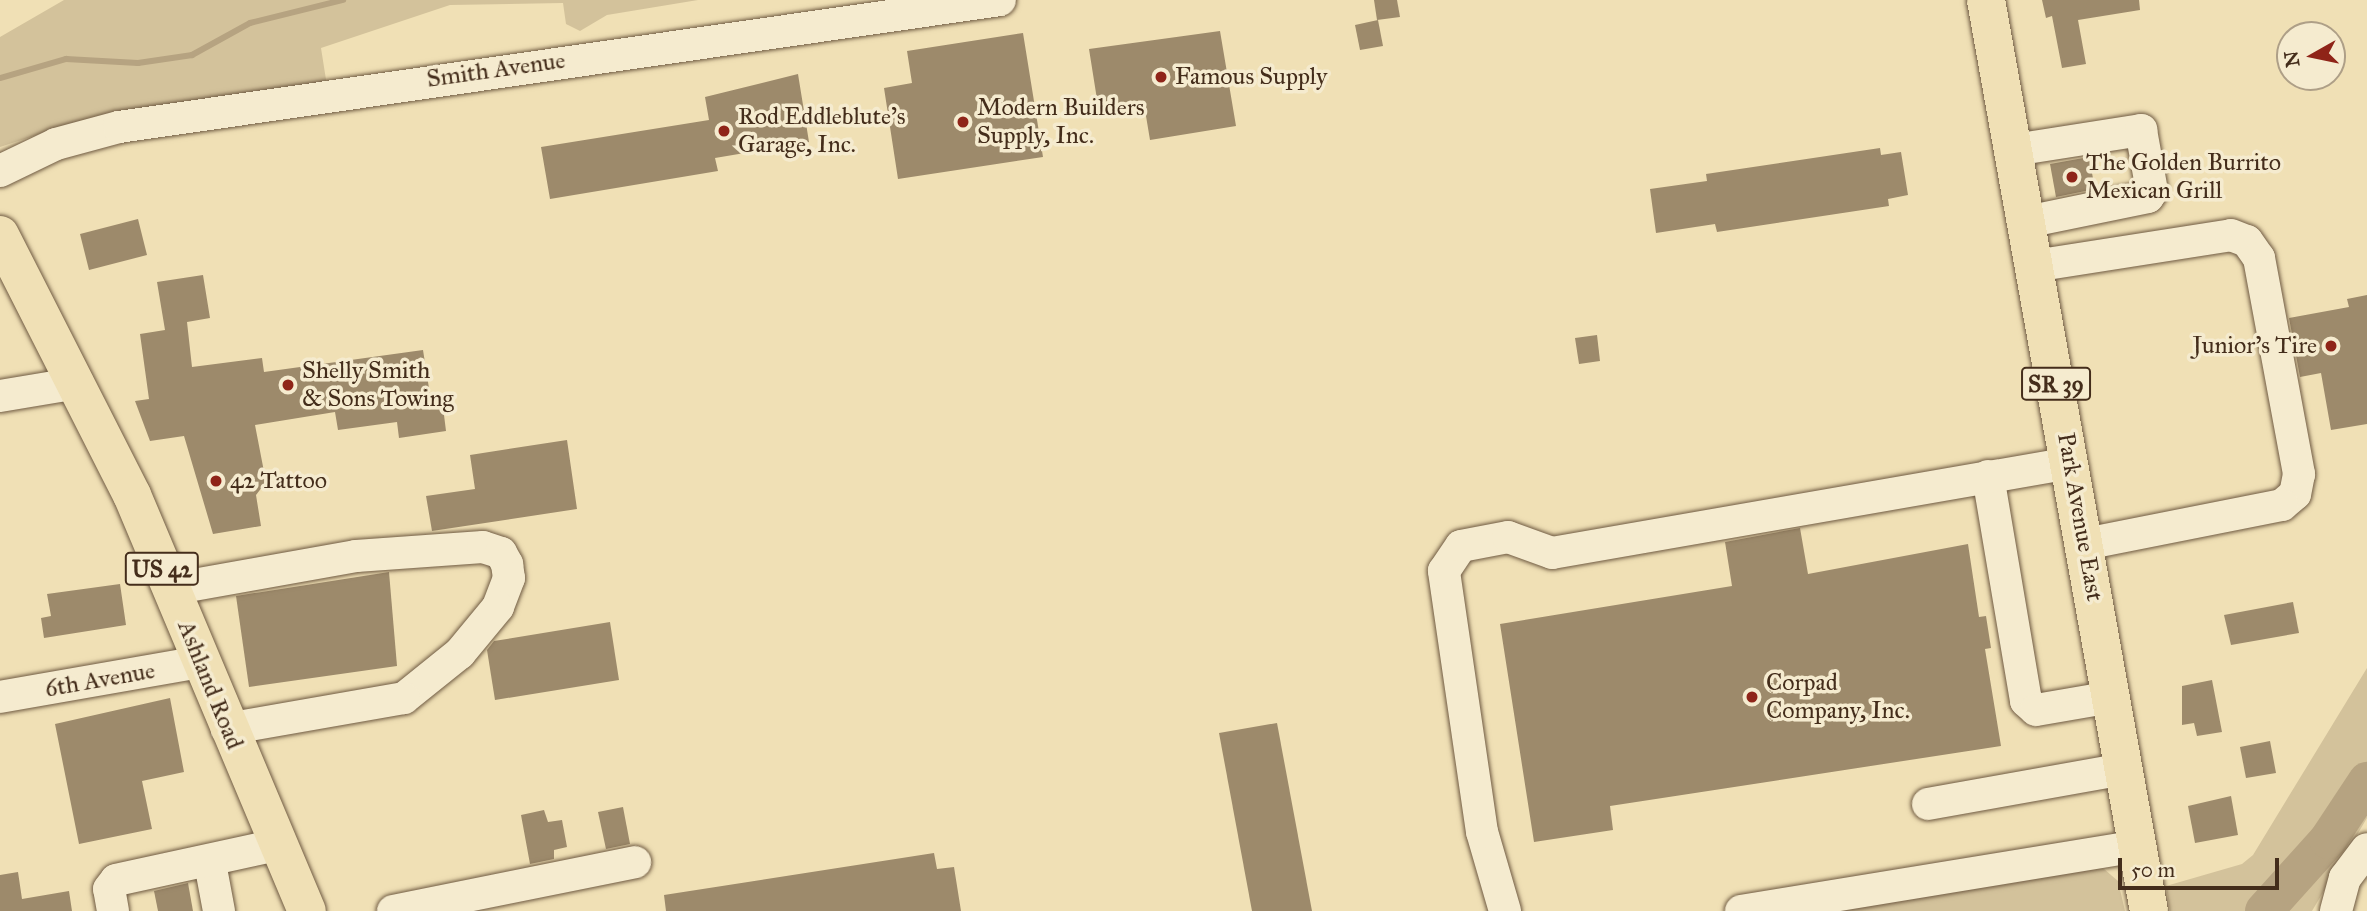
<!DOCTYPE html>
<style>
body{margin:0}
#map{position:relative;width:2367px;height:911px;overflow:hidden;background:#f0e0b5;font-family:"IM FELL Great Primer",serif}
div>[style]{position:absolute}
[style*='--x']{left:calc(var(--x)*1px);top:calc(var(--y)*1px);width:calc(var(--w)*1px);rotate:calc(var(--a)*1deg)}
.green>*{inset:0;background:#d3c29b}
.stream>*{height:6px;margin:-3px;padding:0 3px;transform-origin:3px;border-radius:3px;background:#b6a381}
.river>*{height:38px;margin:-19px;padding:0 19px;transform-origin:19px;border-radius:19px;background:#b6a381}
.building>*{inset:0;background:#9d8a6b}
.roads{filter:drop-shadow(0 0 2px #6f5a42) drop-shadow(0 0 2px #6f5a42)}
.minor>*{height:32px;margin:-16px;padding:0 16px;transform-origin:16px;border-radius:16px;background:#f5ebcf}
.major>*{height:38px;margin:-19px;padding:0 19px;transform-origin:19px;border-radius:19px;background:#f0e0b5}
.dots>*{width:19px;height:19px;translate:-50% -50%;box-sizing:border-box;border:4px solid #f5ebcf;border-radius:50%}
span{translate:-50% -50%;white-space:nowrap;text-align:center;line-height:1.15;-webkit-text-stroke:7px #f5ebcf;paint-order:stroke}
.shield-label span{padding:2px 5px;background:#f5ebcf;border:2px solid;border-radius:5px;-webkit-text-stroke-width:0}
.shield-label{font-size:23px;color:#442d1b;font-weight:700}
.street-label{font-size:24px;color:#442d1b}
.poi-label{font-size:24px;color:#442d1b}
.left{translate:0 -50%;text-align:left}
.right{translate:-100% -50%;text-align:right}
.north{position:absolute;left:2276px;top:21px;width:70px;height:70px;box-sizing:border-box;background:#f5ebcf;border:2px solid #ae9f87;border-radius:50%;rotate:261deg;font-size:19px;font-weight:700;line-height:28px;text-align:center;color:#442d1b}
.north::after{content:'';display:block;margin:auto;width:24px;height:32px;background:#8f2418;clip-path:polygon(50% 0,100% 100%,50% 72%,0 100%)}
.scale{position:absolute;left:2118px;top:858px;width:161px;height:32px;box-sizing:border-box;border:4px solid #442d1b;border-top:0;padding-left:9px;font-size:21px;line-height:24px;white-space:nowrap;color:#442d1b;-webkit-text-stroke:5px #f5ebcf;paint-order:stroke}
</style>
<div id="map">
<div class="green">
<div style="clip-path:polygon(64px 0,698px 0,607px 15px,580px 31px,566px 24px,563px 3px,450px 5px,321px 48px,327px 86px,55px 129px,0 147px,0 37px)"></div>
<div style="clip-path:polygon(2367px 668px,2367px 818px,2312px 911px,2170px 911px,2166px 886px,2242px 864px,2253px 855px)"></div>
<div style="clip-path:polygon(2084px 863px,2104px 869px,2118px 881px,2125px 911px,1802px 911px)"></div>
</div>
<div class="stream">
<div style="--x:0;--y:78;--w:69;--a:-16.1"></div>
<div style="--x:66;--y:59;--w:72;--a:3.2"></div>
<div style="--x:138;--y:63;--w:55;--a:-8.4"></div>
<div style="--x:192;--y:55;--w:66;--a:-28.9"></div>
<div style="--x:250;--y:23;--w:96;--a:-13.9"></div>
</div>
<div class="river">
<div style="--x:2264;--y:911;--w:96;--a:-48"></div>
<div style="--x:2328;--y:840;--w:71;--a:-56.5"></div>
</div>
<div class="building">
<div style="clip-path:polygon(1374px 0,1397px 0,1400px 17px,1377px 20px)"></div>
<div style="clip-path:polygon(2042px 0,2139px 0,2140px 10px,2078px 20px,2086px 64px,2062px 68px,2052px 16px,2046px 18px)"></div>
<div style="clip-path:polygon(1378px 20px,1383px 46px,1360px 50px,1355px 25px)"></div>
<div style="clip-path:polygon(1220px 31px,1236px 126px,1150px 140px,1144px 104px,1099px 112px,1089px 49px)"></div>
<div style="clip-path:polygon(1023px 33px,1043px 157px,898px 179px,884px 88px,912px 83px,907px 51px)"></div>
<div style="clip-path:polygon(798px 74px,809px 142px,715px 158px,718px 171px,550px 199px,541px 147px,709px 120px,705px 97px)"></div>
<div style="clip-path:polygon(1880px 148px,1881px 155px,1901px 152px,1908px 195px,1888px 199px,1889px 206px,1717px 232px,1715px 224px,1656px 233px,1650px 189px,1707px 181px,1706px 174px)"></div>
<div style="clip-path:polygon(2089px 157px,2095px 189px,2056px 197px,2050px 164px)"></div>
<div style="clip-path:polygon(138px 219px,147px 255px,89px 270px,80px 234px)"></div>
<div style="clip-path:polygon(203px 275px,210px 318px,187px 322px,192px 367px,262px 358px,264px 372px,423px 350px,431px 401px,442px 399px,446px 431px,399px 438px,397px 422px,338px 430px,335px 412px,255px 425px,266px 482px,256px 495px,261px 526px,213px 534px,184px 436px,150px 441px,135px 401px,149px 399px,140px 334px,165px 330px,157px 282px)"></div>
<div style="clip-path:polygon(2367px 295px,2367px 424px,2331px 430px,2321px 373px,2300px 377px,2289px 318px,2349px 307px,2347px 299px)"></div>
<div style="clip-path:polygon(1597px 335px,1600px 361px,1579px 364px,1575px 338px)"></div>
<div style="clip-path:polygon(567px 440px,577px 509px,432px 531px,426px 496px,475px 489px,470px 455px)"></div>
<div style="clip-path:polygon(1800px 528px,1808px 574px,1968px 544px,1979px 617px,1986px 616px,1991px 648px,1985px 649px,2001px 746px,1610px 806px,1613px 830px,1534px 842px,1500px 624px,1732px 586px,1725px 542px)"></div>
<div style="clip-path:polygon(389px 572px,397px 666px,249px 687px,236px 596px)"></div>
<div style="clip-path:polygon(120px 584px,126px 625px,44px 638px,41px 618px,51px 616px,47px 594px)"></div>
<div style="clip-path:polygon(2293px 602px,2299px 633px,2231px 645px,2224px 615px)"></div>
<div style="clip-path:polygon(610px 622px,619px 680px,495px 700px,487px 650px,494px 641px)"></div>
<div style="clip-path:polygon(2212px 680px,2222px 732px,2197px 736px,2194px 723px,2182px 725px,2182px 686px)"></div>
<div style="clip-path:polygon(170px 698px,184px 772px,142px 781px,152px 829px,79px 844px,55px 724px)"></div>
<div style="clip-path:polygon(1277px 723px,1312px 911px,1252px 911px,1219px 733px)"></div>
<div style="clip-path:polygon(2270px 741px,2276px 773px,2246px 778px,2240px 747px)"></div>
<div style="clip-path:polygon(2231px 796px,2238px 835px,2195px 843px,2188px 806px)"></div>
<div style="clip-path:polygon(623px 807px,630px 844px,606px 849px,598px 812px)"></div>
<div style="clip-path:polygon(544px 810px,548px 822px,562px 820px,567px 847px,554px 850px,554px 859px,530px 864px,521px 815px)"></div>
<div style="clip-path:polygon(934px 853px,937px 869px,954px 867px,961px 911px,666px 911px,664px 895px)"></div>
<div style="clip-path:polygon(18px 872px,22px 899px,69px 891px,72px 911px,0 911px,0 875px)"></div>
<div style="clip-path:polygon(188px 883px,193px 911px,158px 911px,154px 891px)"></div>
</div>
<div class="roads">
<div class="minor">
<div style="--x:2014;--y:150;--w:129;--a:-8.9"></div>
<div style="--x:2141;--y:130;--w:62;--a:79.8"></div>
<div style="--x:2152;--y:191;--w:7;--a:124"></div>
<div style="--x:2148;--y:197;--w:125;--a:168.4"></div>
<div style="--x:0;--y:171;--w:62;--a:-25.7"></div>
<div style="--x:56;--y:144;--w:65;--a:-15.1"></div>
<div style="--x:119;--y:127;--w:890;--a:-8.2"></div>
<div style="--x:2034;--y:266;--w:199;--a:-8.9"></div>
<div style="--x:2231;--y:235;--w:17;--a:21"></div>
<div style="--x:2247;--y:241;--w:21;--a:55"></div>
<div style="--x:2259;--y:258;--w:220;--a:79.5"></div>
<div style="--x:2299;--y:474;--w:20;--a:101"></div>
<div style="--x:2295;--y:494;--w:17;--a:140"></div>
<div style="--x:2282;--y:505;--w:201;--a:168.8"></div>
<div style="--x:0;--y:396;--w:79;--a:-9.5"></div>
<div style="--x:1988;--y:476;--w:228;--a:80.4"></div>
<div style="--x:2026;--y:701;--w:13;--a:42"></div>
<div style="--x:2036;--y:710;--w:77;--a:-9.7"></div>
<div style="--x:171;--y:589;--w:188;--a:-10.1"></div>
<div style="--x:356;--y:556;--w:127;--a:-4.1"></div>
<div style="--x:483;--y:547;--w:19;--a:18"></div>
<div style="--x:501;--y:553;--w:13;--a:61"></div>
<div style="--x:507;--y:564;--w:14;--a:82"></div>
<div style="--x:509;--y:578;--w:31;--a:111"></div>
<div style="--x:498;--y:607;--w:60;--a:129.6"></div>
<div style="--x:460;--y:653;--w:72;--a:141.2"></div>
<div style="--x:404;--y:698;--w:180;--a:170.1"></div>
<div style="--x:0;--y:697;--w:203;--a:-9.9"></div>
<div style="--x:1928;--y:804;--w:200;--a:-10.1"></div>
<div style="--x:210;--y:863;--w:49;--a:79.4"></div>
<div style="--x:113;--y:911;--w:22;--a:-100"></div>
<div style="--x:109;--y:889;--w:11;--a:-52"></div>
<div style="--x:116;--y:880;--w:165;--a:-12.3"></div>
<div style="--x:393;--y:911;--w:247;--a:-11.4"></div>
<div style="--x:1505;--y:911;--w:82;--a:-106.2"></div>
<div style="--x:1482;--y:832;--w:264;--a:-98.3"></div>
<div style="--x:1444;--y:571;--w:30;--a:-56"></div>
<div style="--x:1461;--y:546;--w:48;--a:-10.8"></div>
<div style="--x:1508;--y:537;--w:47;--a:20"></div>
<div style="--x:1552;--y:553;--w:526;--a:-9.86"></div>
<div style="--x:1741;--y:911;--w:402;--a:-9.3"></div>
<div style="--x:2336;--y:911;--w:34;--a:-75"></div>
<div style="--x:2345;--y:878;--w:36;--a:-53"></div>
</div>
<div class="major">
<div style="--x:1986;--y:0;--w:925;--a:79.86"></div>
<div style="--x:0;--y:235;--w:292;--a:63.1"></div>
<div style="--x:132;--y:495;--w:451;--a:67.2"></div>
</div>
</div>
<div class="dots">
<div style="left:1161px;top:77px;background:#8f2418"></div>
<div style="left:963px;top:122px;background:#8f2418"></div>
<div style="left:724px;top:131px;background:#8f2418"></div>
<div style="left:2072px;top:177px;background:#8f2418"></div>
<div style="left:2331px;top:346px;background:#8f2418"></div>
<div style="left:288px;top:385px;background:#8f2418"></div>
<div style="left:216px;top:481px;background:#8f2418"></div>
<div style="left:1752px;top:697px;background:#8f2418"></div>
</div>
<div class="shield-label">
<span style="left:2056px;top:384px">SR 39</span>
<span style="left:162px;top:569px">US 42</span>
</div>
<div class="street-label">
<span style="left:496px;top:70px;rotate:-8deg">Smith Avenue</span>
<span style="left:2080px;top:517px;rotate:80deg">Park Avenue East</span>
<span style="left:100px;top:680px;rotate:-10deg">6th Avenue</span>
<span style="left:210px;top:685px;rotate:68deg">Ashland Road</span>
</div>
<div class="poi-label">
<span class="left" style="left:1175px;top:77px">Famous Supply</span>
<span class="left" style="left:977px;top:122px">Modern Builders<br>Supply, Inc.</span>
<span class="left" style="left:738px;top:131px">Rod Eddleblute's<br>Garage, Inc.</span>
<span class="left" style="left:2086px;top:177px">The Golden Burrito<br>Mexican Grill</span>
<span class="right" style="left:2317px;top:346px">Junior's Tire</span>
<span class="left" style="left:302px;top:385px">Shelly Smith<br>&amp; Sons Towing</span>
<span class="left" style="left:230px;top:481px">42 Tattoo</span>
<span class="left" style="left:1766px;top:697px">Corpad<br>Company, Inc.</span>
</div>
<div class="north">N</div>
<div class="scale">50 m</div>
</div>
